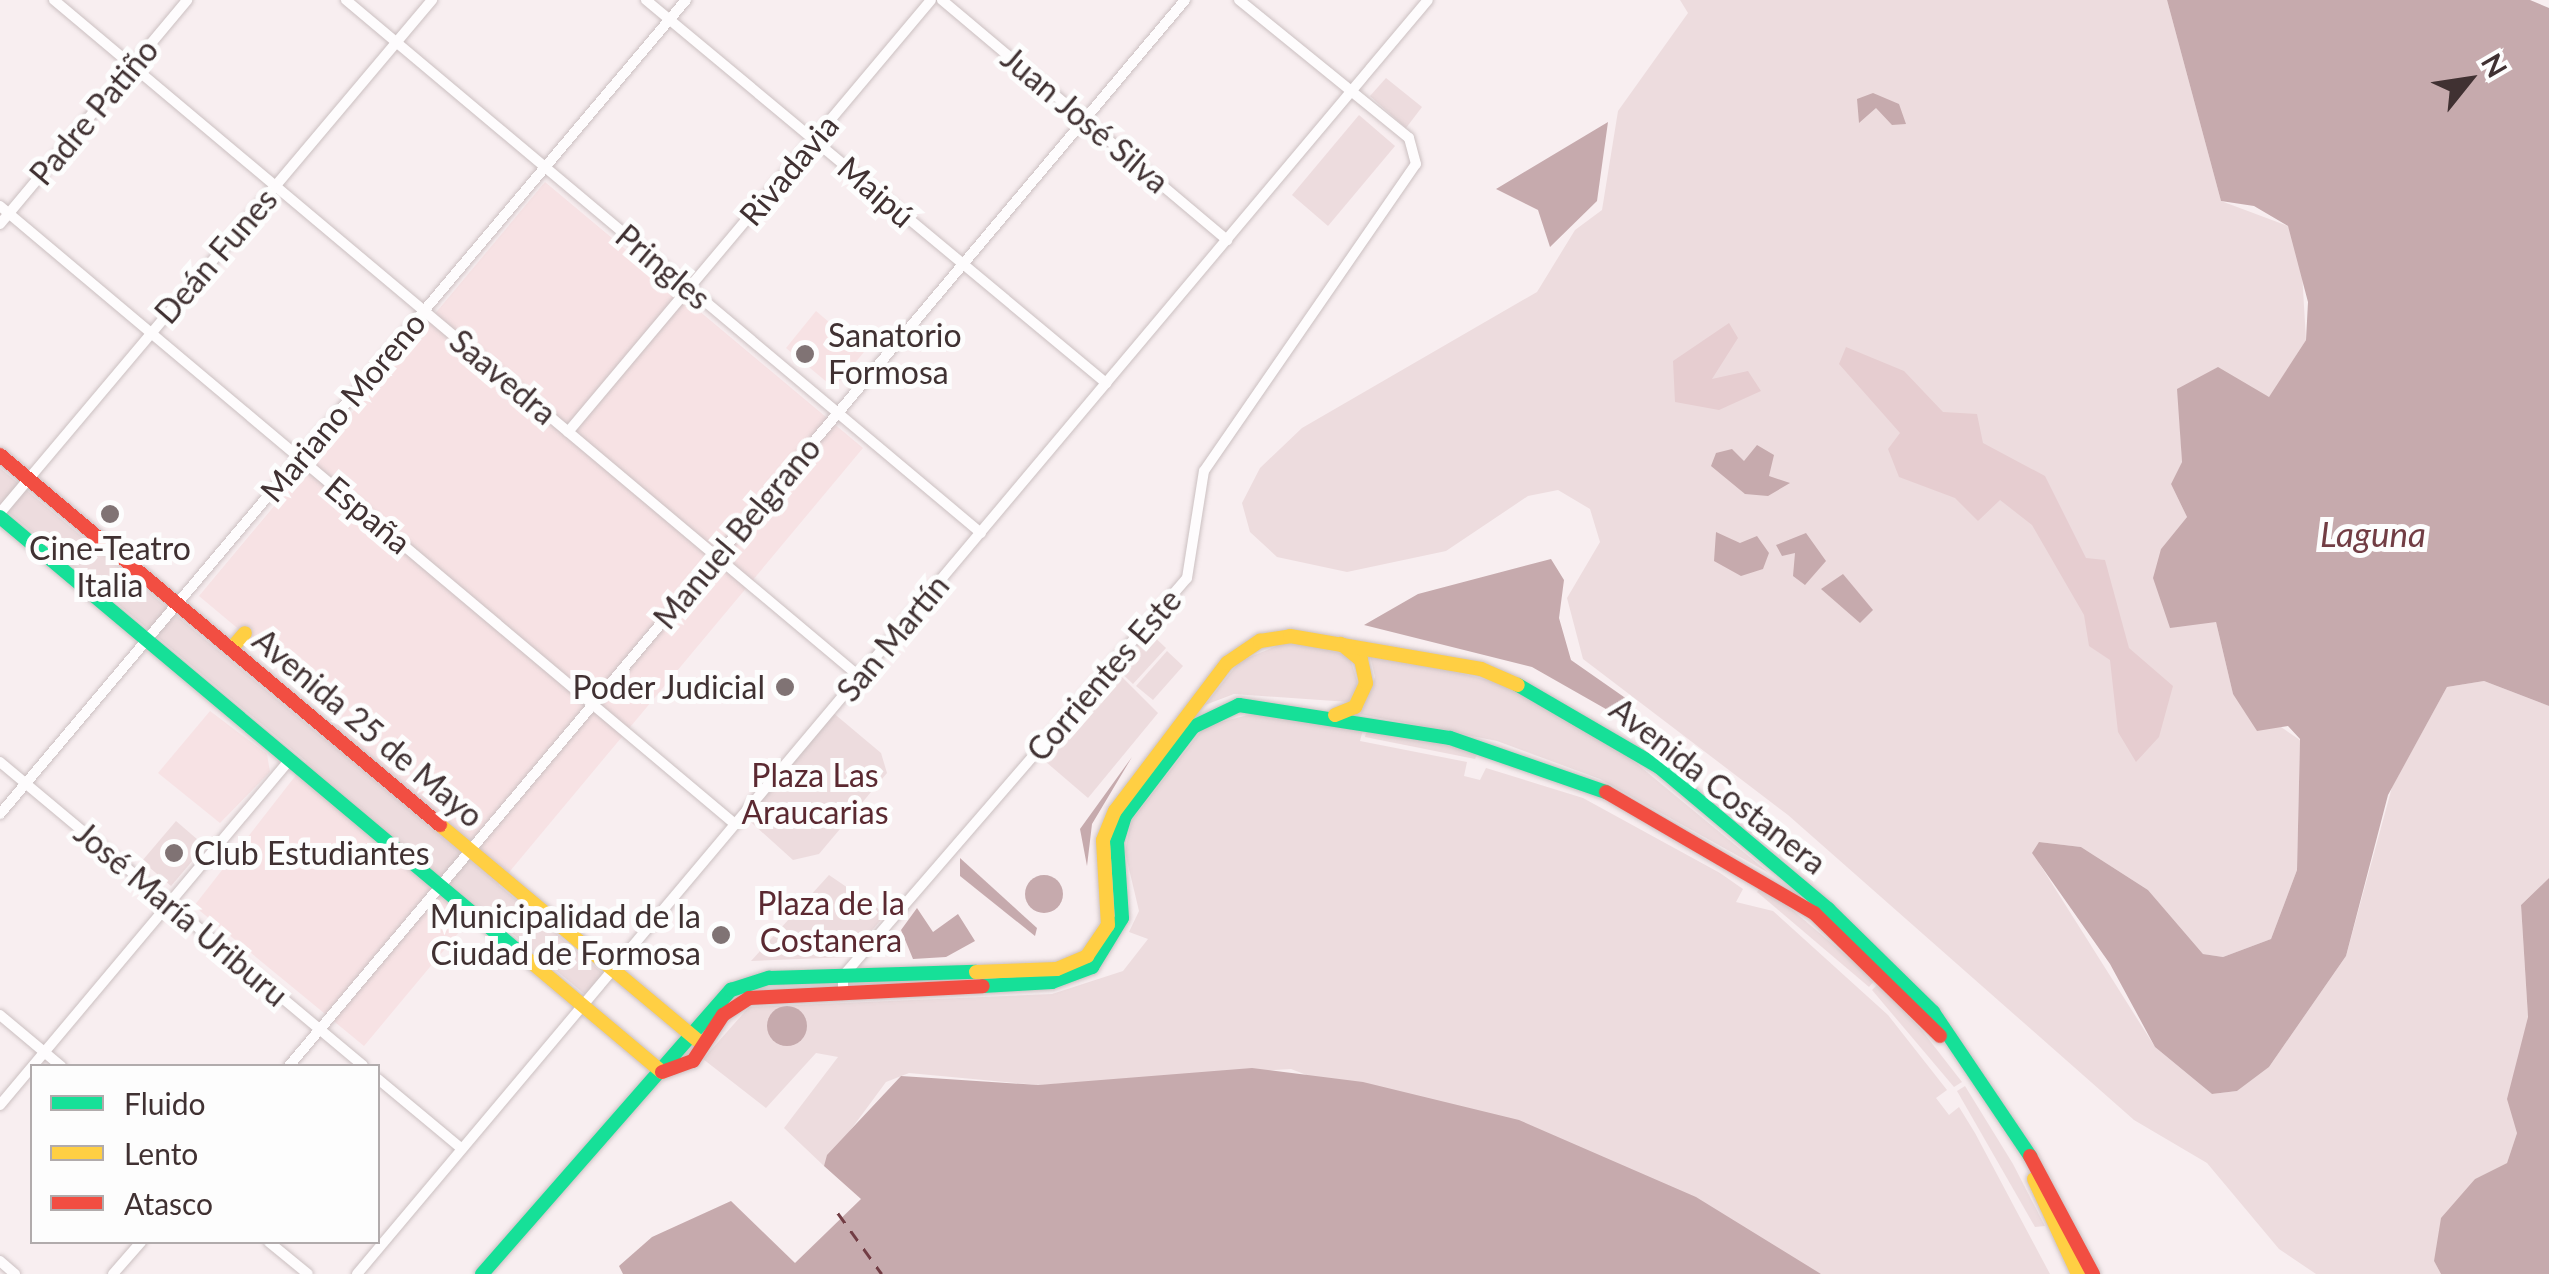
<!DOCTYPE html>
<meta charset="utf-8">
<style>
body{margin:0}
#map{position:relative;width:2549px;height:1274px;overflow:hidden;background:#f8eef0;font-family:Lato,sans-serif}
div>[style]{position:absolute}
[style*='--x']{left:calc(var(--x)*1px);top:calc(var(--y)*1px);width:calc(var(--w)*1px);rotate:calc(var(--a)*1deg)}
.built>*{inset:0;background:#f7e2e4}
.green>*{inset:0;background:#eddcde}
.forest>*{inset:0;background:#e6cdd0}
.water>*{inset:0;background:#c6aaad}
.round{border-radius:50%}
.ferry>*{height:2.5px;margin-top:-1.25px;transform-origin:0;background:repeating-linear-gradient(90deg,#723d44 0 12px,transparent 0 22px)}
.roads{filter:drop-shadow(0 0 2px #cbc0c1) drop-shadow(0 0 2px #cbc0c1)}
.street>*{height:10px;margin:-5px;padding:0 5px;transform-origin:5px;border-radius:5px;background:#fefcfd}
.fast>*{height:14px;margin:-7px;padding:0 7px;transform-origin:7px;border-radius:7px;background:#16e098}
.slow>*{height:14px;margin:-7px;padding:0 7px;transform-origin:7px;border-radius:7px;background:#ffcf43}
.jam>*{height:14px;margin:-7px;padding:0 7px;transform-origin:7px;border-radius:7px;background:#f24e42}
.dots>*{width:28px;height:28px;translate:-50% -50%;box-sizing:border-box;border:5px solid #fdfdfd;border-radius:50%}
span{translate:-50% -50%;white-space:nowrap;text-align:center;line-height:1.15;-webkit-text-stroke:10px #fdfdfd;paint-order:stroke}
.street-label{font-size:32px;color:#403132}
.poi-label{font-size:32px;color:#403132}
.left{translate:0 -50%;text-align:left}
.right{translate:-100% -50%;text-align:right}
.park-label{font-size:32px;color:#5b2931}
.water-label{font-size:35px;color:#723d44;font-style:italic}
.legend{position:absolute;left:30px;top:1064px;width:350px;height:180px;box-sizing:border-box;background:#fdfdfd;border:2px solid #b1abac;margin:0;padding:12px 18px;list-style:none;font-size:30px;color:#403132}
.legend li{display:flex;align-items:center;gap:20px;height:50px}
.legend b{width:50px;border:2px solid #b1abac}
.north{position:absolute;left:2419px;top:30px;width:100px;height:100px;-webkit-text-stroke:8px #fdfdfd;paint-order:stroke;rotate:60deg;font-size:28px;font-weight:700;line-height:40px;text-align:center;color:#403132}
.north::after{content:'';display:block;margin:auto;width:35px;height:45px;background:#403132;clip-path:polygon(50% 0,100% 100%,50% 72%,0 100%)}
</style>
<div id="map">
<div class="built">
<div style="clip-path:polygon(545px 182px,863px 448px,364px 1046px,194px 906px,342px 716px,199px 596px)"></div>
<div style="clip-path:polygon(816px 311px,864px 352px,834px 388px,786px 348px)"></div>
<div style="clip-path:polygon(210px 711px,267px 754px,270px 772px,220px 823px,158px 773px)"></div>
</div>
<div class="green">
<div style="clip-path:polygon(1680px 0,2167px 0,2221px 201px,2288px 226px,2301px 255px,2306px 340px,2269px 398px,2245px 386px,2178px 389px,2182px 462px,2171px 484px,2187px 517px,2161px 549px,2216px 622px,2233px 694px,2300px 740px,2297px 870px,2271px 939px,2223px 957px,2203px 954px,2148px 890px,2081px 847px,2039px 842px,2039px 863px,2155px 1047px,2212px 1094px,2237px 1091px,2269px 1067px,2346px 956px,2392px 787px,2447px 687px,2484px 681px,2549px 706px,2549px 878px,2521px 905px,2528px 1017px,2517px 1133px,2507px 1163px,2475px 1179px,2434px 1261px,2441px 1274px,2316px 1274px,2279px 1249px,2207px 1163px,2134px 1120px,1788px 815px,1583px 659px,1567px 598px,1600px 542px,1590px 509px,1558px 490px,1528px 496px,1446px 551px,1347px 572px,1277px 557px,1250px 532px,1242px 503px,1260px 468px,1302px 428px,1537px 292px,1575px 230px,1602px 210px,1618px 111px,1688px 13px)"></div>
<div style="clip-path:polygon(1386px 78px,1422px 107px,1406px 128px,1370px 96px)"></div>
<div style="clip-path:polygon(1359px 115px,1395px 146px,1328px 226px,1292px 195px)"></div>
<div style="clip-path:polygon(0 468px,514px 898px,606px 976px,588px 997px,0 505px)"></div>
<div style="clip-path:polygon(1149px 632px,1166px 648px,1133px 684px,1116px 668px)"></div>
<div style="clip-path:polygon(1289px 641px,1349px 655px,1358px 684px,1349px 702px,1234px 694px,1205px 705px,1240px 661px)"></div>
<div style="clip-path:polygon(1167px 651px,1183px 666px,1153px 700px,1136px 686px)"></div>
<div style="clip-path:polygon(1369px 651px,1513px 686px,1584px 720px,1769px 873px,1600px 779px,1497px 741px,1360px 714px,1375px 677px)"></div>
<div style="clip-path:polygon(1120px 675px,1158px 713px,1088px 798px,1046px 762px)"></div>
<div style="clip-path:polygon(831px 711px,881px 753px,887px 773px,819px 854px,793px 860px,743px 815px)"></div>
<div style="clip-path:polygon(1252px 714px,1363px 729px,1360px 741px,1467px 762px,1464px 776px,1480px 780px,1486px 768px,1583px 798px,1720px 873px,1743px 889px,1736px 902px,1773px 911px,1888px 1015px,1947px 1090px,1936px 1098px,1949px 1115px,1959px 1107px,1975px 1133px,2050px 1274px,1821px 1274px,1291px 1069px,1038px 1085px,909px 1073px,886px 1082px,824px 1166px,784px 1128px,838px 1057px,816px 1053px,766px 1108px,703px 1059px,749px 1007px,1052px 994px,1123px 971px,1148px 939px,1129px 932px,1139px 911px,1125px 852px,1131px 821px,1205px 726px)"></div>
<div style="clip-path:polygon(1367px 729px,1435px 741px,1478px 752px,1475px 759px,1365px 737px)"></div>
<div style="clip-path:polygon(176px 821px,205px 846px,171px 886px,142px 861px)"></div>
<div style="clip-path:polygon(829px 875px,886px 914px,849px 957px,751px 961px)"></div>
<div style="clip-path:polygon(1763px 885px,1875px 980px,1869px 987px,1757px 892px)"></div>
<div style="clip-path:polygon(1878px 984px,1920px 1028px,1962px 1082px,1954px 1087px,1872px 990px)"></div>
<div style="clip-path:polygon(1965px 1086px,2013px 1164px,2045px 1226px,2035px 1227px,1957px 1091px)"></div>
</div>
<div class="forest">
<div style="clip-path:polygon(1729px 323px,1738px 338px,1712px 379px,1748px 371px,1761px 391px,1719px 410px,1675px 402px,1673px 361px)"></div>
<div style="clip-path:polygon(1846px 347px,1904px 371px,1943px 412px,1977px 414px,1983px 443px,2045px 476px,2086px 558px,2105px 560px,2129px 648px,2173px 686px,2159px 737px,2136px 762px,2118px 732px,2110px 660px,2089px 646px,2084px 615px,2032px 525px,2000px 500px,1978px 521px,1955px 498px,1899px 477px,1888px 449px,1900px 433px,1839px 364px)"></div>
</div>
<div class="water">
<div style="clip-path:polygon(2167px 0,2530px 0,2549px 8px,2549px 706px,2484px 681px,2447px 687px,2388px 795px,2346px 956px,2269px 1067px,2237px 1091px,2212px 1094px,2155px 1047px,2110px 964px,2032px 853px,2039px 842px,2081px 847px,2148px 890px,2203px 954px,2223px 957px,2271px 939px,2297px 870px,2300px 739px,2288px 726px,2257px 731px,2233px 694px,2216px 622px,2170px 628px,2153px 578px,2161px 549px,2187px 517px,2171px 484px,2182px 462px,2177px 389px,2218px 367px,2269px 397px,2306px 340px,2308px 302px,2288px 226px,2254px 206px,2221px 201px)"></div>
<div style="clip-path:polygon(1873px 93px,1899px 104px,1906px 124px,1892px 125px,1876px 108px,1859px 123px,1857px 99px)"></div>
<div style="clip-path:polygon(1608px 122px,1597px 201px,1550px 247px,1538px 210px,1496px 189px)"></div>
<div style="clip-path:polygon(1757px 445px,1774px 455px,1769px 476px,1790px 483px,1768px 496px,1745px 494px,1711px 466px,1716px 453px,1732px 449px,1744px 461px)"></div>
<div style="clip-path:polygon(1716px 532px,1740px 543px,1757px 536px,1769px 553px,1763px 569px,1741px 576px,1714px 561px)"></div>
<div style="clip-path:polygon(1806px 533px,1826px 561px,1805px 585px,1793px 576px,1795px 553px,1782px 556px,1776px 545px)"></div>
<div style="clip-path:polygon(1551px 559px,1564px 580px,1559px 618px,1571px 660px,1634px 704px,1641px 729px,1532px 667px,1364px 625px,1418px 594px)"></div>
<div style="clip-path:polygon(1843px 574px,1873px 610px,1860px 623px,1821px 589px)"></div>
<div style="clip-path:polygon(1132px 757px,1092px 824px,1087px 866px,1080px 829px)"></div>
<div style="clip-path:polygon(960px 858px,1037px 928px,1035px 936px,960px 876px)"></div>
<div class="round" style="left:1025px;top:875px;width:38px;height:38px"></div>
<div style="clip-path:polygon(2549px 878px,2549px 1274px,2441px 1274px,2434px 1261px,2441px 1218px,2475px 1179px,2507px 1163px,2517px 1133px,2507px 1099px,2528px 1017px,2521px 905px)"></div>
<div style="clip-path:polygon(917px 908px,933px 932px,958px 914px,975px 941px,946px 957px,913px 959px,901px 930px)"></div>
<div class="round" style="left:767px;top:1006px;width:40px;height:40px"></div>
<div style="clip-path:polygon(1252px 1068px,1363px 1082px,1519px 1120px,1696px 1197px,1821px 1274px,623px 1274px,619px 1266px,652px 1237px,731px 1201px,795px 1263px,861px 1199px,824px 1166px,827px 1155px,901px 1076px,1038px 1085px)"></div>
</div>
<div class="ferry">
<div style="--x:838;--y:1213;--w:75;--a:54.2"></div>
</div>
<div class="roads">
<div class="street">
<div style="--x:54;--y:0;--w:1053;--a:40.03"></div>
<div style="--x:346;--y:0;--w:829;--a:40.01"></div>
<div style="--x:646;--y:0;--w:599;--a:39.78"></div>
<div style="--x:942;--y:0;--w:373;--a:40.1"></div>
<div style="--x:0;--y:206;--w:960;--a:40.06"></div>
<div style="--x:0;--y:224;--w:292;--a:-50.1"></div>
<div style="--x:568;--y:432;--w:564;--a:-49.96"></div>
<div style="--x:0;--y:513;--w:671;--a:-49.9"></div>
<div style="--x:0;--y:762;--w:473;--a:39.9"></div>
<div style="--x:0;--y:814;--w:1065;--a:-49.88"></div>
<div style="--x:843;--y:991;--w:15;--a:-90"></div>
<div style="--x:843;--y:976;--w:526;--a:-49.16"></div>
<div style="--x:1187;--y:578;--w:108;--a:-81"></div>
<div style="--x:1204;--y:471;--w:373;--a:-55.4"></div>
<div style="--x:1416;--y:164;--w:27;--a:-105"></div>
<div style="--x:1409;--y:138;--w:219;--a:-140.9"></div>
<div style="--x:0;--y:1015;--w:80;--a:39.9"></div>
<div style="--x:289;--y:1066;--w:1393;--a:-49.95"></div>
<div style="--x:378;--y:1079;--w:109;--a:39.8"></div>
<div style="--x:0;--y:1105;--w:451;--a:-50"></div>
<div style="--x:269;--y:1242;--w:50;--a:39.4"></div>
<div style="--x:0;--y:1261;--w:20;--a:41"></div>
<div style="--x:113;--y:1274;--w:43;--a:-48.8"></div>
<div style="--x:357;--y:1274;--w:1664;--a:-49.95"></div>
</div>
<div class="fast">
<div style="--x:0;--y:517;--w:685;--a:39.97"></div>
<div style="--x:1518;--y:685;--w:163;--a:30.2"></div>
<div style="--x:1659;--y:767;--w:221;--a:40"></div>
<div style="--x:1828;--y:909;--w:147;--a:44.4"></div>
<div style="--x:1933;--y:1012;--w:174;--a:56"></div>
<div style="--x:983;--y:986;--w:69;--a:-3.3"></div>
<div style="--x:1052;--y:982;--w:43;--a:-20.6"></div>
<div style="--x:1092;--y:967;--w:57;--a:-58.5"></div>
<div style="--x:1122;--y:918;--w:76;--a:-93.8"></div>
<div style="--x:1117;--y:842;--w:27;--a:-73"></div>
<div style="--x:1125;--y:816;--w:112;--a:-52.6"></div>
<div style="--x:1193;--y:727;--w:51;--a:-25.6"></div>
<div style="--x:1239;--y:705;--w:214;--a:8.9"></div>
<div style="--x:1450;--y:738;--w:165;--a:19.1"></div>
<div style="--x:482;--y:1274;--w:378;--a:-48.8"></div>
<div style="--x:731;--y:990;--w:40;--a:-18"></div>
<div style="--x:769;--y:978;--w:207;--a:-1.7"></div>
</div>
<div class="slow">
<div style="--x:231;--y:649;--w:21;--a:-49"></div>
<div style="--x:1335;--y:715;--w:22;--a:-22"></div>
<div style="--x:1355;--y:707;--w:26;--a:-65"></div>
<div style="--x:1366;--y:683;--w:24;--a:-102"></div>
<div style="--x:1361;--y:660;--w:26;--a:-141"></div>
<div style="--x:440;--y:825;--w:335;--a:39.9"></div>
<div style="--x:525;--y:957;--w:179;--a:40"></div>
<div style="--x:976;--y:972;--w:81;--a:-2.1"></div>
<div style="--x:1057;--y:969;--w:33;--a:-23"></div>
<div style="--x:1087;--y:956;--w:37;--a:-56"></div>
<div style="--x:1108;--y:925;--w:85;--a:-93.4"></div>
<div style="--x:1103;--y:840;--w:31;--a:-68"></div>
<div style="--x:1115;--y:811;--w:186;--a:-52.9"></div>
<div style="--x:1227;--y:663;--w:40;--a:-34"></div>
<div style="--x:1260;--y:641;--w:30;--a:-9"></div>
<div style="--x:1290;--y:636;--w:194;--a:9.8"></div>
<div style="--x:1481;--y:669;--w:40;--a:23.4"></div>
<div style="--x:2034;--y:1179;--w:105;--a:65.1"></div>
</div>
<div class="jam">
<div style="--x:0;--y:455;--w:575;--a:40.06"></div>
<div style="--x:1606;--y:792;--w:241;--a:30.2"></div>
<div style="--x:1814;--y:913;--w:176;--a:44.3"></div>
<div style="--x:662;--y:1072;--w:33;--a:-20"></div>
<div style="--x:693;--y:1061;--w:55;--a:-56.9"></div>
<div style="--x:723;--y:1015;--w:31;--a:-33"></div>
<div style="--x:749;--y:998;--w:234;--a:-2.9"></div>
<div style="--x:2030;--y:1156;--w:134;--a:61.9"></div>
</div>
</div>
<div class="dots">
<div style="left:805px;top:354px;background:#807374"></div>
<div style="left:110px;top:514px;background:#807374"></div>
<div style="left:785px;top:687px;background:#807374"></div>
<div style="left:174px;top:853px;background:#807374"></div>
<div style="left:721px;top:935px;background:#807374"></div>
</div>
<div class="street-label">
<span style="left:94px;top:112px;rotate:-50deg">Padre Patiño</span>
<span style="left:1085px;top:120px;rotate:40deg">Juan José Silva</span>
<span style="left:789px;top:170px;rotate:-50deg">Rivadavia</span>
<span style="left:876px;top:192px;rotate:41deg">Maipú</span>
<span style="left:216px;top:256px;rotate:-49deg">Deán Funes</span>
<span style="left:663px;top:267px;rotate:40deg">Pringles</span>
<span style="left:503px;top:377px;rotate:40deg">Saavedra</span>
<span style="left:343px;top:407px;rotate:-50deg">Mariano Moreno</span>
<span style="left:368px;top:515px;rotate:40deg">España</span>
<span style="left:737px;top:533px;rotate:-50deg">Manuel Belgrano</span>
<span style="left:893px;top:638px;rotate:-50deg">San Martín</span>
<span style="left:1104px;top:675px;rotate:-49deg">Corrientes Este</span>
<span style="left:368px;top:728px;rotate:40deg">Avenida 25 de Mayo</span>
<span style="left:1718px;top:786px;rotate:38deg">Avenida Costanera</span>
<span style="left:181px;top:914px;rotate:40deg">José María Uriburu</span>
</div>
<div class="poi-label">
<span class="left" style="left:828px;top:354px">Sanatorio<br>Formosa</span>
<span style="left:110px;top:567px">Cine-Teatro<br>Italia</span>
<span class="right" style="left:765px;top:687px">Poder Judicial</span>
<span class="left" style="left:194px;top:853px">Club Estudiantes</span>
<span class="right" style="left:701px;top:935px">Municipalidad de la<br>Ciudad de Formosa</span>
</div>
<div class="park-label">
<span style="left:815px;top:794px">Plaza Las<br>Araucarias</span>
<span style="left:831px;top:922px">Plaza de la<br>Costanera</span>
</div>
<div class="water-label">
<span style="left:2373px;top:533px">Laguna</span>
</div>
<ul class="legend">
<li><b style="height:12px;background:#16e098"></b>Fluido</li>
<li><b style="height:12px;background:#ffcf43"></b>Lento</li>
<li><b style="height:12px;background:#f24e42"></b>Atasco</li>
</ul>
<div class="north">N</div>
</div>
